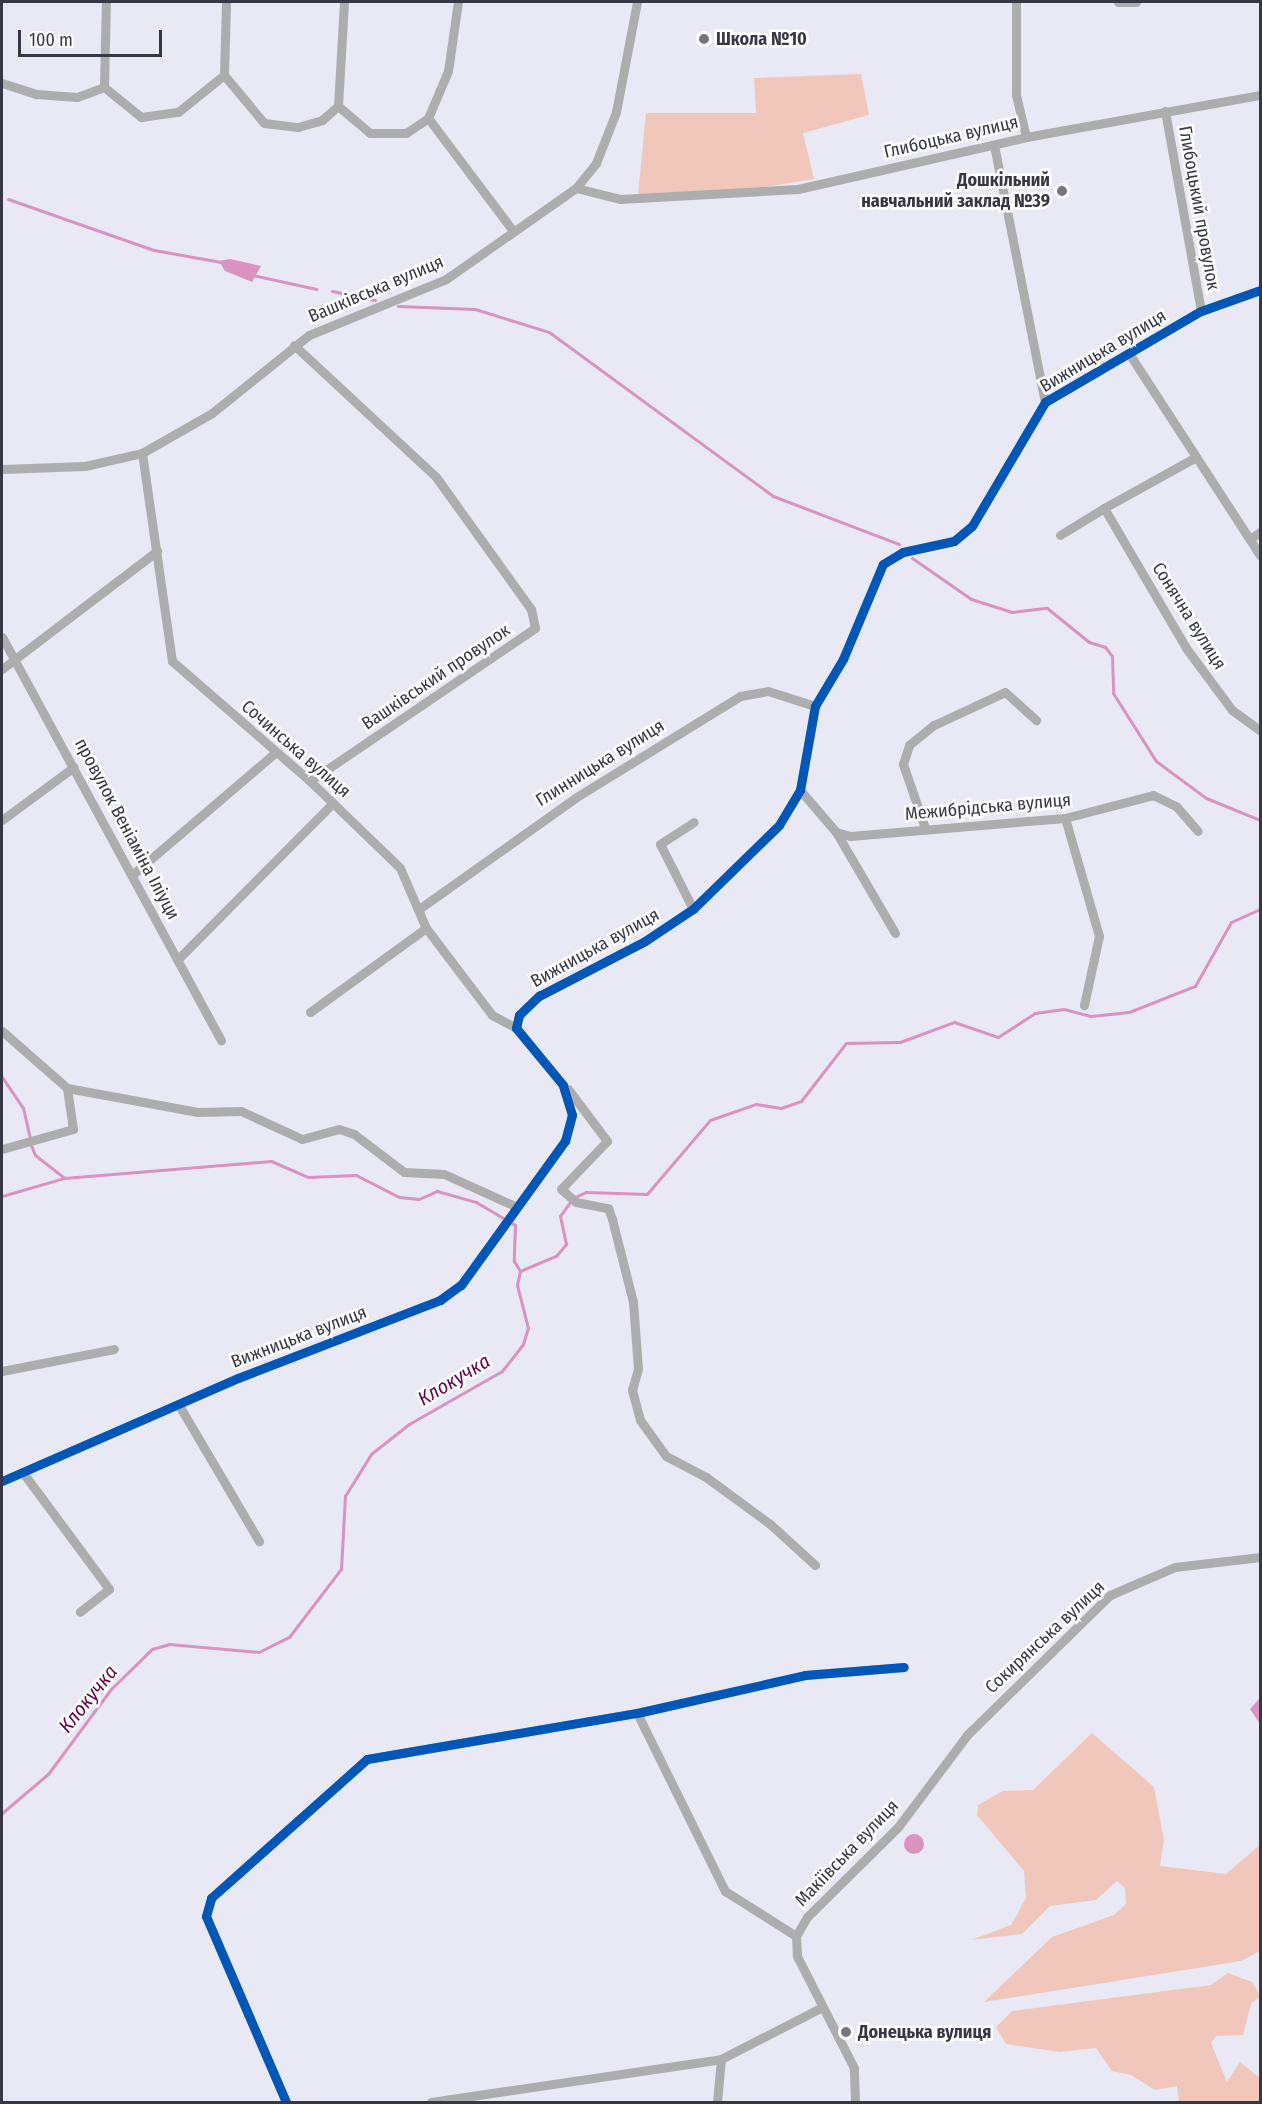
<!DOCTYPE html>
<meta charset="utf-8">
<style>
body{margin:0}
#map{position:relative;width:1262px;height:2104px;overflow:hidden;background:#e9e9f5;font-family:"Fira Sans Condensed",sans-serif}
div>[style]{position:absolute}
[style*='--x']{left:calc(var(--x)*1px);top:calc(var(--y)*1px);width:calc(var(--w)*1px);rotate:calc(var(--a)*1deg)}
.green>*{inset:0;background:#f0c7ba}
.water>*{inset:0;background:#da92c0}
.round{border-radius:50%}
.stream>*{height:3px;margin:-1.5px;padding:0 1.5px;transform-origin:1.5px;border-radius:1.5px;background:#da92c0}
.street>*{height:9px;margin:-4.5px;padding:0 4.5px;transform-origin:4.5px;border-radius:4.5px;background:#adadae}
.cycleway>*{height:9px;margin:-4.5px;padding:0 4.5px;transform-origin:4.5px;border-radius:4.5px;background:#0057b8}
.dots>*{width:16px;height:16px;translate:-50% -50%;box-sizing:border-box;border:3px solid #fff;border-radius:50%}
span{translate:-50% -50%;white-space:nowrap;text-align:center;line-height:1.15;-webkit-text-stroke:5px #fff;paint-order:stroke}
.poi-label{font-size:18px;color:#373746;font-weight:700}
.left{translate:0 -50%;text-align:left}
.right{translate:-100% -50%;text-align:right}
.street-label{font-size:18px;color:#373746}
.water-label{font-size:20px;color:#640248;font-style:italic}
.frame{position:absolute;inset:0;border:3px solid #373746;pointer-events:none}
.scale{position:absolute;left:18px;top:30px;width:144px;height:27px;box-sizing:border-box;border:3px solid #373746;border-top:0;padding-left:8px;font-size:18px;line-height:21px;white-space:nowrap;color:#373746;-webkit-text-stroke:4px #fff;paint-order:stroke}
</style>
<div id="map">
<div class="green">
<div style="clip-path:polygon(861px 74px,869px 115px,803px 133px,814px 179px,747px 190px,638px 195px,646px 113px,756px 113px,754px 78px)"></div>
<div style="clip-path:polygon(1092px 1733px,1154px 1787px,1164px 1840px,1160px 1866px,1226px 1874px,1260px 1845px,1260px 1951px,1241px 1961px,984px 2002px,1052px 1937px,1114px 1915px,1126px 1904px,1125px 1888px,1117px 1881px,1096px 1900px,1050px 1906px,1022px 1934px,971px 1940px,1011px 1925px,1026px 1898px,1024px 1871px,977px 1815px,978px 1805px,1003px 1791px,1033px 1790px)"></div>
<div style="clip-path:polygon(1228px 1973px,1252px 1982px,1260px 1996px,1251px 2004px,1243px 2035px,1216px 2036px,1211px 2043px,1227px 2082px,1240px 2062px,1260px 2078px,1260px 2102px,1179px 2102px,1177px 2086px,1155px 2090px,1131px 2075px,1112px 2071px,1096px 2048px,1059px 2052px,1006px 2044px,996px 2027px,1012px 2011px,1211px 1985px)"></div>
</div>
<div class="water">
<div style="clip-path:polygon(230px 259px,261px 266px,252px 282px,225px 271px,219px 261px)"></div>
<div style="clip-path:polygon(1260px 1698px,1260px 1724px,1250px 1709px)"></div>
<div class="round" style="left:904px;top:1834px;width:20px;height:20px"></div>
</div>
<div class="stream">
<div style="--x:8;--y:199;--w:155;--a:19.3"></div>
<div style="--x:154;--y:250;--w:68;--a:10.2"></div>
<div style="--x:252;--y:275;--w:66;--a:12.3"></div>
<div style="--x:332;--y:291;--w:44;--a:11.8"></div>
<div style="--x:398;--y:306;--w:77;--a:2.2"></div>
<div style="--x:475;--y:309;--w:77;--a:17.3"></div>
<div style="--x:549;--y:332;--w:278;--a:36.2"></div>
<div style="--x:773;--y:496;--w:135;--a:20.9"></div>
<div style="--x:912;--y:558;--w:72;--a:34.8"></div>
<div style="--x:971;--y:599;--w:43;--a:17.6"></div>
<div style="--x:1012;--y:612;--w:35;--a:-7"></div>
<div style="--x:1047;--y:608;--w:54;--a:39"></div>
<div style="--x:1089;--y:642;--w:17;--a:17"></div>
<div style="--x:1105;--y:647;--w:11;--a:52"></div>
<div style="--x:1112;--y:656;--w:37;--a:88"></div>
<div style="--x:1113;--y:693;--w:80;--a:57.7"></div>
<div style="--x:1156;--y:761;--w:62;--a:36.5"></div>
<div style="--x:1206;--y:798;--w:58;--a:22.2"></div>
<div style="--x:2;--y:1077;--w:37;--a:56"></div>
<div style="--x:23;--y:1108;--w:32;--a:77"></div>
<div style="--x:31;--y:1145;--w:11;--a:68"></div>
<div style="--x:35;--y:1155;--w:36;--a:38"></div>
<div style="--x:2;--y:1196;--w:65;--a:-16.2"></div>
<div style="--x:64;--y:1178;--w:208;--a:-4.7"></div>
<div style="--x:271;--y:1161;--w:40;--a:23.4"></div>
<div style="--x:308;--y:1177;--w:48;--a:-2.4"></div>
<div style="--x:356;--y:1175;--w:48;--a:27.1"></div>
<div style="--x:399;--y:1197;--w:20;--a:6"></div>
<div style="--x:419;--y:1199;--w:20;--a:-24"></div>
<div style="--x:437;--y:1191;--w:41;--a:15.8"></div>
<div style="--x:476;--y:1202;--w:45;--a:30.5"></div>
<div style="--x:515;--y:1225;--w:36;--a:92"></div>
<div style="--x:514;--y:1261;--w:12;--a:59"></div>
<div style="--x:2;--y:1813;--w:60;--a:-40.3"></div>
<div style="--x:48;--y:1774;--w:106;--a:-53.5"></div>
<div style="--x:111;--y:1689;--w:57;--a:-44.3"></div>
<div style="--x:152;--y:1649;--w:18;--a:-16"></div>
<div style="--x:169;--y:1644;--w:90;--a:5.1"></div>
<div style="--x:259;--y:1652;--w:34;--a:-27"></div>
<div style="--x:289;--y:1637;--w:86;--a:-52.6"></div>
<div style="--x:341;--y:1569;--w:73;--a:-86.9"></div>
<div style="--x:345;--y:1496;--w:49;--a:-58.2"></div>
<div style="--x:371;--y:1454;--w:48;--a:-38.3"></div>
<div style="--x:409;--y:1424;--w:107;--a:-29.7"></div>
<div style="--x:502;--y:1371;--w:34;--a:-52"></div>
<div style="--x:523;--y:1344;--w:17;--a:-73"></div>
<div style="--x:528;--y:1328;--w:44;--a:-104.3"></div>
<div style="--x:517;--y:1285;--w:14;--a:-78"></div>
<div style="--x:520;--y:1271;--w:39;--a:-23"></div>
<div style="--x:556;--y:1256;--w:16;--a:-50"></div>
<div style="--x:566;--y:1244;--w:29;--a:-102"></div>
<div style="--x:560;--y:1216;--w:22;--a:-54"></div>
<div style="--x:573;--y:1198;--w:14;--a:-25"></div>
<div style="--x:586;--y:1192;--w:61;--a:1.9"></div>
<div style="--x:647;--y:1194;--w:97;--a:-49.6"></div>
<div style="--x:710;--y:1120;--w:49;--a:-19.2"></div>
<div style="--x:756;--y:1104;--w:25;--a:9"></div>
<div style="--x:781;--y:1108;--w:21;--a:-19"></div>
<div style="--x:801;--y:1101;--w:73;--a:-52.2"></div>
<div style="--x:846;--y:1043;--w:54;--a:-1.1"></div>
<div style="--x:900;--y:1042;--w:58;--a:-20.3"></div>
<div style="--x:954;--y:1022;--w:46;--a:18.8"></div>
<div style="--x:998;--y:1037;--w:44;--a:-33"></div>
<div style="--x:1035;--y:1013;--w:29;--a:-8"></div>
<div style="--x:1064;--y:1009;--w:28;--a:15"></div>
<div style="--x:1091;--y:1016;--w:38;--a:-6"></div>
<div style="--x:1129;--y:1012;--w:71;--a:-21.5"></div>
<div style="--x:1195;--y:986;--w:73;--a:-60.6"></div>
<div style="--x:1231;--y:922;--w:32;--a:-24"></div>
</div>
<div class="street">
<div style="--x:1016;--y:2;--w:93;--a:90"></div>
<div style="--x:1016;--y:95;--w:43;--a:76.6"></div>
<div style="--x:1118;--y:2;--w:18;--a:0"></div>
<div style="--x:224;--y:75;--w:62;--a:50.2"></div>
<div style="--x:264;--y:123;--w:34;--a:7"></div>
<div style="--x:298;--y:127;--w:25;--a:-16"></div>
<div style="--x:322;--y:120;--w:21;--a:-41"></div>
<div style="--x:338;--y:106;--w:104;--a:-86.7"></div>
<div style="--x:2;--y:83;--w:36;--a:18"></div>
<div style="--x:36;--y:94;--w:41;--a:4.2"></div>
<div style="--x:77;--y:97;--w:29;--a:-20"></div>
<div style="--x:104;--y:87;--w:85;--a:-88.7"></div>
<div style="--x:104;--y:87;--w:48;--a:39"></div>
<div style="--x:141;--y:117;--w:37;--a:-8"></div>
<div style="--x:178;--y:112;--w:59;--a:-38.8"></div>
<div style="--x:224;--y:75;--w:73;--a:-88.4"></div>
<div style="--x:338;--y:106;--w:42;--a:40.2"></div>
<div style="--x:370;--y:133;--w:36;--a:0"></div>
<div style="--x:406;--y:133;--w:27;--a:-34"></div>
<div style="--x:428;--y:118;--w:51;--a:-66.9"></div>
<div style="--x:448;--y:71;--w:70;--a:-81.8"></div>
<div style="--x:1165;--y:111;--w:203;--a:79.8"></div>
<div style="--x:428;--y:118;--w:141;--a:53"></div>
<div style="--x:994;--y:145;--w:262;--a:78.8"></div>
<div style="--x:576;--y:188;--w:45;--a:14"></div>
<div style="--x:620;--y:199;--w:178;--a:-3.2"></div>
<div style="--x:798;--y:189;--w:234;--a:-12.8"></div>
<div style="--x:1026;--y:137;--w:238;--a:-10.2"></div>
<div style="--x:294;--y:345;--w:194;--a:42.9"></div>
<div style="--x:436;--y:477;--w:163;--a:54.3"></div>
<div style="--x:531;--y:609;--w:19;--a:78"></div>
<div style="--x:535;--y:628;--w:272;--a:145.8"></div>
<div style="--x:1130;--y:355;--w:239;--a:57"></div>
<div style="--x:142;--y:453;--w:210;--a:81.8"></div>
<div style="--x:172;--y:661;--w:183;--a:41"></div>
<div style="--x:310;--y:781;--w:125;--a:44"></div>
<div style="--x:400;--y:868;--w:65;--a:66.6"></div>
<div style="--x:426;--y:928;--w:109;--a:52.8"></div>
<div style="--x:492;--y:1015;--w:27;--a:28"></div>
<div style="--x:1196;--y:457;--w:105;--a:151"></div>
<div style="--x:1104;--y:508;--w:162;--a:59.6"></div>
<div style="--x:1186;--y:648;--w:77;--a:53.4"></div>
<div style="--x:1232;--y:710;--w:34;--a:36"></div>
<div style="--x:2;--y:469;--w:83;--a:-2.1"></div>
<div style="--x:85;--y:466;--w:58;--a:-12.8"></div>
<div style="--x:142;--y:453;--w:81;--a:-29.7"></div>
<div style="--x:212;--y:413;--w:124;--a:-38.8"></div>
<div style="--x:309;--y:335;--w:148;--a:-22.2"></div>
<div style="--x:446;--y:279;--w:159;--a:-35"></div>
<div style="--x:576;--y:188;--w:32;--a:-51"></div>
<div style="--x:596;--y:163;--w:55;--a:-68.6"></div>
<div style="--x:616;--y:112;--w:112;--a:-79.2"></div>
<div style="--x:1060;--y:535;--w:52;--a:-31.5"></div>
<div style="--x:1250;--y:539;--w:12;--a:-35"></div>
<div style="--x:2;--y:637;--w:459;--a:61.5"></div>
<div style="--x:2;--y:669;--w:195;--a:-37.3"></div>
<div style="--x:800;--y:790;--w:55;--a:49.4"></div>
<div style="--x:836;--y:832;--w:117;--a:59.7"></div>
<div style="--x:1065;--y:818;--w:123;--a:73.9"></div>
<div style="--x:1099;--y:936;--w:71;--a:102.3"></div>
<div style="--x:2;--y:820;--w:89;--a:-36.4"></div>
<div style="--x:925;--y:828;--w:68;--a:-109"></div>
<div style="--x:903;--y:764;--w:20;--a:-72"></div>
<div style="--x:909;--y:745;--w:32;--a:-39"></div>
<div style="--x:934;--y:725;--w:78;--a:-24.9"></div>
<div style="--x:1005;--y:692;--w:42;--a:42.1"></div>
<div style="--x:836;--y:832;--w:15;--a:16"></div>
<div style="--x:850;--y:836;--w:216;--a:-4.8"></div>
<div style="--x:1065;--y:818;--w:91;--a:-14.6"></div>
<div style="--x:1153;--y:795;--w:25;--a:26"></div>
<div style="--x:1176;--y:806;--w:33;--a:49"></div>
<div style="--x:132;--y:875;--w:189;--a:-40.5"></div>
<div style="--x:419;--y:909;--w:191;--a:-35.4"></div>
<div style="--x:575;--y:798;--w:194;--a:-31.7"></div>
<div style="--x:740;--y:696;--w:28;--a:-10"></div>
<div style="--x:768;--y:691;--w:49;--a:17.7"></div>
<div style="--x:693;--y:909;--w:73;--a:-116.9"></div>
<div style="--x:660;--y:844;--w:40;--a:-32.9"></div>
<div style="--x:178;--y:959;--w:220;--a:-45.2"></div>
<div style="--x:310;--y:1012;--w:143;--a:-35.9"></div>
<div style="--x:2;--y:1031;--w:86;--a:41.2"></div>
<div style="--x:67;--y:1088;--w:133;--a:10.4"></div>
<div style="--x:198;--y:1112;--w:43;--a:-1.3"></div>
<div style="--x:241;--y:1111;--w:67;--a:24.7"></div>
<div style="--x:302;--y:1139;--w:38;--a:-15"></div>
<div style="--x:339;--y:1129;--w:16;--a:18"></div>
<div style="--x:354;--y:1134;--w:63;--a:37.2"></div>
<div style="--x:404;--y:1172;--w:40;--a:2.9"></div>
<div style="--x:444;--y:1174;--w:78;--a:24.3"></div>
<div style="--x:568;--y:1089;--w:65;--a:53.1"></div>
<div style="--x:607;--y:1141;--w:66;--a:133.8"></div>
<div style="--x:561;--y:1189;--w:20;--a:41"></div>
<div style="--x:576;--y:1202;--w:33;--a:11"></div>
<div style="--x:608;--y:1208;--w:12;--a:70"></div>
<div style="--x:612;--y:1219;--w:86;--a:75.8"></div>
<div style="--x:633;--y:1302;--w:67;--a:85.7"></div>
<div style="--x:638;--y:1369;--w:22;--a:106"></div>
<div style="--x:632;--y:1390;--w:31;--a:75"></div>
<div style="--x:640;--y:1420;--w:44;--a:54.2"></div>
<div style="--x:666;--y:1456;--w:45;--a:27.7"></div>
<div style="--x:706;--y:1477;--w:79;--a:36.3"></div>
<div style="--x:770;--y:1524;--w:61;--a:42.3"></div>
<div style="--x:2;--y:1149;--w:74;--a:-15.7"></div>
<div style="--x:73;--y:1129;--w:41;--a:-98.3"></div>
<div style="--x:2;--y:1371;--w:114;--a:-11.1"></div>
<div style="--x:180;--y:1407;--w:156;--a:59.5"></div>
<div style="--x:24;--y:1474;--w:143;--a:53.5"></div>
<div style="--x:109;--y:1589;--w:37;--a:142"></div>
<div style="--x:2;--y:1481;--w:257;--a:-23.6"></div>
<div style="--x:238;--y:1378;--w:217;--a:-21.1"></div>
<div style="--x:440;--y:1300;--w:26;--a:-36"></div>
<div style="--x:461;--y:1285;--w:178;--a:-54.2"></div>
<div style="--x:565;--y:1141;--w:27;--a:-75"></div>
<div style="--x:572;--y:1115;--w:31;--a:-107"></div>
<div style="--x:563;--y:1085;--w:74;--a:-129.5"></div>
<div style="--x:516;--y:1028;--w:13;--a:-77"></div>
<div style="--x:519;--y:1015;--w:28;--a:-44"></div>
<div style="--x:539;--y:996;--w:119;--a:-27.4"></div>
<div style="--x:645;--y:941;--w:58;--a:-33.7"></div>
<div style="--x:693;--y:909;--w:120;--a:-44.3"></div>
<div style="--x:779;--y:825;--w:41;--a:-59"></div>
<div style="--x:800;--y:790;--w:85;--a:-79.9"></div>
<div style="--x:815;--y:706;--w:55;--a:-59.2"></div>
<div style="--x:843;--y:659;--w:103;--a:-67.2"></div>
<div style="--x:883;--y:564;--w:23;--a:-31"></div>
<div style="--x:903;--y:552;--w:52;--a:-12.2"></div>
<div style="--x:954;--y:541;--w:23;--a:-40"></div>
<div style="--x:972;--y:526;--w:144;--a:-59.5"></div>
<div style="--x:1045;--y:402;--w:181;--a:-30.3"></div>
<div style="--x:1201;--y:311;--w:63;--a:-19.6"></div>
<div style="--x:637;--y:1713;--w:199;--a:63.7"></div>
<div style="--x:725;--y:1891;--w:84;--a:32.4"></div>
<div style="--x:286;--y:2102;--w:202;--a:-113.3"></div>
<div style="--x:206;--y:1916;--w:19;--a:-74"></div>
<div style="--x:211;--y:1898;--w:209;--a:-41.7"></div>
<div style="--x:367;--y:1759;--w:274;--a:-9.7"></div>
<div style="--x:637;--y:1713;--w:172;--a:-12.7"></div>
<div style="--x:805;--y:1675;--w:99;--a:-4.6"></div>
<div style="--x:431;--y:2102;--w:293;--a:-8.4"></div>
<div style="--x:721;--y:2059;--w:114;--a:-27.2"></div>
<div style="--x:717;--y:2102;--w:43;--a:-84.7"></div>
<div style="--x:855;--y:2102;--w:34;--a:-92"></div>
<div style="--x:854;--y:2068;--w:126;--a:-117"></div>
<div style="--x:797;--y:1956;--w:20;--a:-93"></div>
<div style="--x:796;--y:1936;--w:22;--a:-60"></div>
<div style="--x:807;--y:1917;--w:128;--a:-44.7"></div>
<div style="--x:898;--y:1827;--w:115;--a:-53.1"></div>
<div style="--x:967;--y:1735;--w:200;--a:-44.4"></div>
<div style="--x:1110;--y:1595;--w:71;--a:-23.3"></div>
<div style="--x:1175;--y:1567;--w:86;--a:-6.7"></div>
</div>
<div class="cycleway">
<div style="--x:2;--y:1481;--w:257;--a:-23.6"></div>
<div style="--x:238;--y:1378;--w:217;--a:-21.1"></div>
<div style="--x:440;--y:1300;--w:26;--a:-36"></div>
<div style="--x:461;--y:1285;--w:178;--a:-54.2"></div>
<div style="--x:565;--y:1141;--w:27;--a:-75"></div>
<div style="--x:572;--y:1115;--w:31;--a:-107"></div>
<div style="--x:563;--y:1085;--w:74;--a:-129.5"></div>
<div style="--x:516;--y:1028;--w:13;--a:-77"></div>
<div style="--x:519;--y:1015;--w:28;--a:-44"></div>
<div style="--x:539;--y:996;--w:119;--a:-27.4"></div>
<div style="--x:645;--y:941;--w:58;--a:-33.7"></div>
<div style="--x:693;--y:909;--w:120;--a:-44.3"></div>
<div style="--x:779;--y:825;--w:41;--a:-59"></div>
<div style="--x:800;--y:790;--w:85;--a:-79.9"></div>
<div style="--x:815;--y:706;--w:55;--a:-59.2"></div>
<div style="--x:843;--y:659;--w:103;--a:-67.2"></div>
<div style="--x:883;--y:564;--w:23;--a:-31"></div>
<div style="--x:903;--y:552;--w:52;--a:-12.2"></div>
<div style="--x:954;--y:541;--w:23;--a:-40"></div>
<div style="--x:972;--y:526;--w:144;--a:-59.5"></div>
<div style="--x:1045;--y:402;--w:181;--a:-30.3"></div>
<div style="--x:1201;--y:311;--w:63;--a:-19.6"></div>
<div style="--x:286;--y:2102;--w:202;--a:-113.3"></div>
<div style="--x:206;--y:1916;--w:19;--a:-74"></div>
<div style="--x:211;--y:1898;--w:209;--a:-41.7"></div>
<div style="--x:367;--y:1759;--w:274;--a:-9.7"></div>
<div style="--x:637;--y:1713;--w:172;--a:-12.7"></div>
<div style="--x:805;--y:1675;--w:99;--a:-4.6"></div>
</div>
<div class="dots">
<div style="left:704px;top:39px;background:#757583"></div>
<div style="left:1062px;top:191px;background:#757583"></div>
<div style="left:846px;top:2032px;background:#757583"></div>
</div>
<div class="poi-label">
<span class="left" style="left:716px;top:39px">Школа №10</span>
<span class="right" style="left:1050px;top:191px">Дошкільний<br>навчальний заклад №39</span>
<span class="left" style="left:858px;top:2032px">Донецька вулиця</span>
</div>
<div class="street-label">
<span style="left:951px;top:137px;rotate:-13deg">Глибоцька вулиця</span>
<span style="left:1199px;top:208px;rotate:80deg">Глибоцький провулок</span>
<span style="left:376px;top:289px;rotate:-23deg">Вашківська вулиця</span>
<span style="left:1103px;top:351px;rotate:-31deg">Вижницька вулиця</span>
<span style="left:1189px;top:616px;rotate:58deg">Сонячна вулиця</span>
<span style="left:436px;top:677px;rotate:-34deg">Вашківський провулок</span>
<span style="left:296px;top:749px;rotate:41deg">Сочинська вулиця</span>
<span style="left:600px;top:763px;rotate:-32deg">Глинницька вулиця</span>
<span style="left:988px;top:807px;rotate:-5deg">Межибрідська вулиця</span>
<span style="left:127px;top:829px;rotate:62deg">провулок Веніаміна Іліуци</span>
<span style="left:595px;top:948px;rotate:-29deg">Вижницька вулиця</span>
<span style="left:299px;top:1337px;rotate:-21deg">Вижницька вулиця</span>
<span style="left:1045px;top:1637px;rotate:-43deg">Сокирянська вулиця</span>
<span style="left:847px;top:1853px;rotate:-46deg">Макіївська вулиця</span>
</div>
<div class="water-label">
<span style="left:454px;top:1380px;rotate:-31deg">Клокучка</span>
<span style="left:88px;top:1699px;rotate:-51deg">Клокучка</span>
</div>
<div class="frame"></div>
<div class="scale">100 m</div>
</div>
